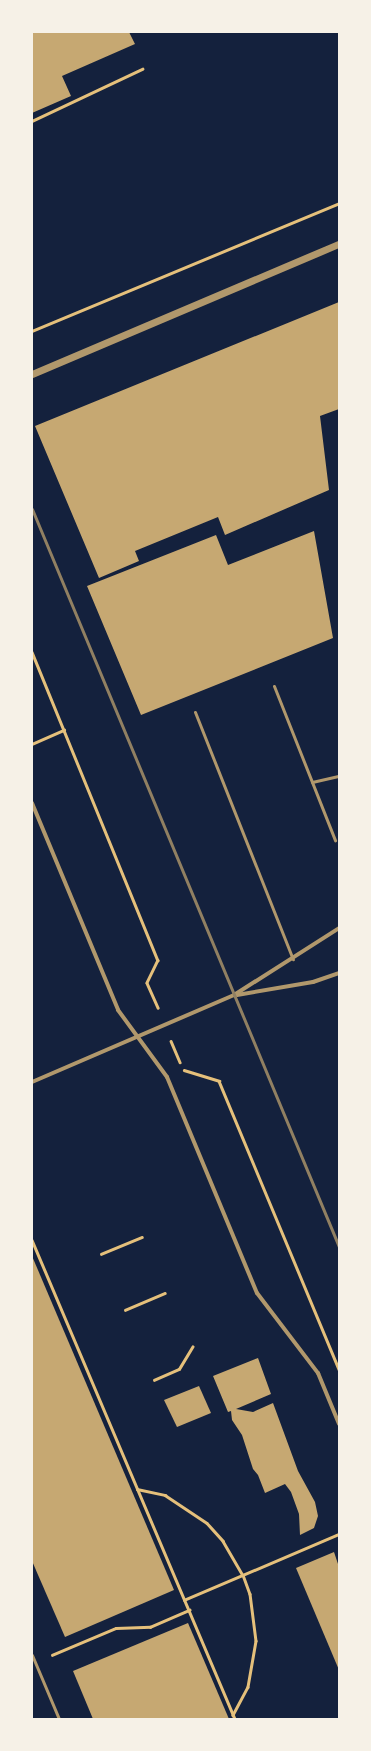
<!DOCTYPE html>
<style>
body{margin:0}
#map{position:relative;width:371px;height:1751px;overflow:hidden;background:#14213d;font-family:Signika,sans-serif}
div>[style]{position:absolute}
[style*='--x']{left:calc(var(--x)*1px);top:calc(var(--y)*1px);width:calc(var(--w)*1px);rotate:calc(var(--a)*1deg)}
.building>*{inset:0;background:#c6a872}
.path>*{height:2.5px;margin:-1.25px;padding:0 1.25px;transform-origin:1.25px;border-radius:1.25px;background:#e5c07b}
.service>*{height:3px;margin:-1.5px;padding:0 1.5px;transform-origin:1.5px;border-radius:1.5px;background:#b1986c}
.minor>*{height:4px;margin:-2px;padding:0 2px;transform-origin:2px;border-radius:2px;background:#b1986c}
.tertiary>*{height:7px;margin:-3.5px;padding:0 3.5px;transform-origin:3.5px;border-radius:3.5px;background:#b1986c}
.rail>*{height:3px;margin:-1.5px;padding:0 1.5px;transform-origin:1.5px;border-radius:1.5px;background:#918062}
span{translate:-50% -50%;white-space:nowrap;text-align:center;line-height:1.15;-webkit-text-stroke:3px #f6f1e7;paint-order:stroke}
.frame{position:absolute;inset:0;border:33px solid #f6f1e7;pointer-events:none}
</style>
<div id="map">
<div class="building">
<div style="clip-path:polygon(32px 32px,129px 32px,135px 44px,62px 76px,71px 96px,32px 113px)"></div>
<div style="clip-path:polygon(339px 302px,339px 409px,320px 416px,329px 490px,225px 535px,218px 517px,135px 551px,139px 561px,99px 578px,35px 426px)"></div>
<div style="clip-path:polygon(314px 531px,333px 638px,141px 715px,87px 586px,216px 535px,228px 565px)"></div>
<div style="clip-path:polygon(32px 1256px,174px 1590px,65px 1637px,32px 1561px)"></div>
<div style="clip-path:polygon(258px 1358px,271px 1394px,236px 1409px,253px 1412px,273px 1403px,298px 1471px,315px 1502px,318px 1516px,314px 1528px,300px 1535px,299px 1514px,291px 1492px,285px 1484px,265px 1493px,258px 1475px,253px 1469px,242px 1435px,232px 1420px,231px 1411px,228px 1412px,213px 1376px)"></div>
<div style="clip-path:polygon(199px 1386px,211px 1413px,177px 1427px,164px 1400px)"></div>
<div style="clip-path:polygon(334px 1552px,339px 1567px,339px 1670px,296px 1568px)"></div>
<div style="clip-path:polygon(188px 1623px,229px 1719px,93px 1719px,73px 1671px)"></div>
</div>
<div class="path">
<div style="--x:32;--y:121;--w:122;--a:-25.3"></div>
<div style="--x:32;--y:331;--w:333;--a:-22.6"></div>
<div style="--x:32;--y:652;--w:333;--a:67.8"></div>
<div style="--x:158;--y:960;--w:25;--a:116"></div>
<div style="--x:147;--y:983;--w:27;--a:66"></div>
<div style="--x:32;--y:744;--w:35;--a:-24"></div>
<div style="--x:171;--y:1041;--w:23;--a:67"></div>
<div style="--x:184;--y:1070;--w:37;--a:17"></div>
<div style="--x:219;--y:1081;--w:312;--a:67.4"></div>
<div style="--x:32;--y:1240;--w:520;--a:67.03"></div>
<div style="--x:101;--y:1254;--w:44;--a:-22.5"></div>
<div style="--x:125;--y:1310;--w:43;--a:-23"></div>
<div style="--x:154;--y:1380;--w:27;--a:-24"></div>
<div style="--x:179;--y:1369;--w:26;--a:-59"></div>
<div style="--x:137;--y:1489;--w:29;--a:12"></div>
<div style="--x:165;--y:1495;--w:50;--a:33.7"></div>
<div style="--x:207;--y:1523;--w:24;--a:48"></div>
<div style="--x:223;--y:1541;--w:39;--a:60"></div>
<div style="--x:243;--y:1575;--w:20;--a:70"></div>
<div style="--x:250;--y:1594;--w:47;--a:82.7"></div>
<div style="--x:256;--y:1641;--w:47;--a:99.9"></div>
<div style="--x:248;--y:1687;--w:32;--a:118"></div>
<div style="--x:184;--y:1600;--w:168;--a:-23.1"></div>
<div style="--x:52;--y:1655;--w:69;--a:-22.9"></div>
<div style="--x:116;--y:1628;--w:34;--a:-2"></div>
<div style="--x:150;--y:1627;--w:43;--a:-23.6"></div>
</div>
<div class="service">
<div style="--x:274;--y:686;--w:166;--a:68.4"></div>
<div style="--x:195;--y:712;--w:266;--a:68.4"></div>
<div style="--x:312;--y:782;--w:28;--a:-13"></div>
<div style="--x:339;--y:1070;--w:4;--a:90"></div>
<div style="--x:32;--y:1655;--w:69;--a:67.1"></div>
</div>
<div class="minor">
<div style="--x:32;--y:803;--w:224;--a:67.4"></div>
<div style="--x:118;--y:1010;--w:83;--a:53.8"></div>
<div style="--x:167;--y:1077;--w:234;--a:67.4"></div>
<div style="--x:257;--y:1293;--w:101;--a:52.7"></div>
<div style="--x:318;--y:1373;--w:55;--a:67.6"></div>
<div style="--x:237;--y:995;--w:77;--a:-9.7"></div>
<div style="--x:313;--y:982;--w:28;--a:-19"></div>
<div style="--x:32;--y:1082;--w:220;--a:-23.3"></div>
<div style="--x:234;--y:995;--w:125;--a:-32.5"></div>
</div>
<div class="tertiary">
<div style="--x:32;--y:374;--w:333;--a:-23"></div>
</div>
<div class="rail">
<div style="--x:32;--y:509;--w:799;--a:67.41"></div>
</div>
<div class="frame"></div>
</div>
